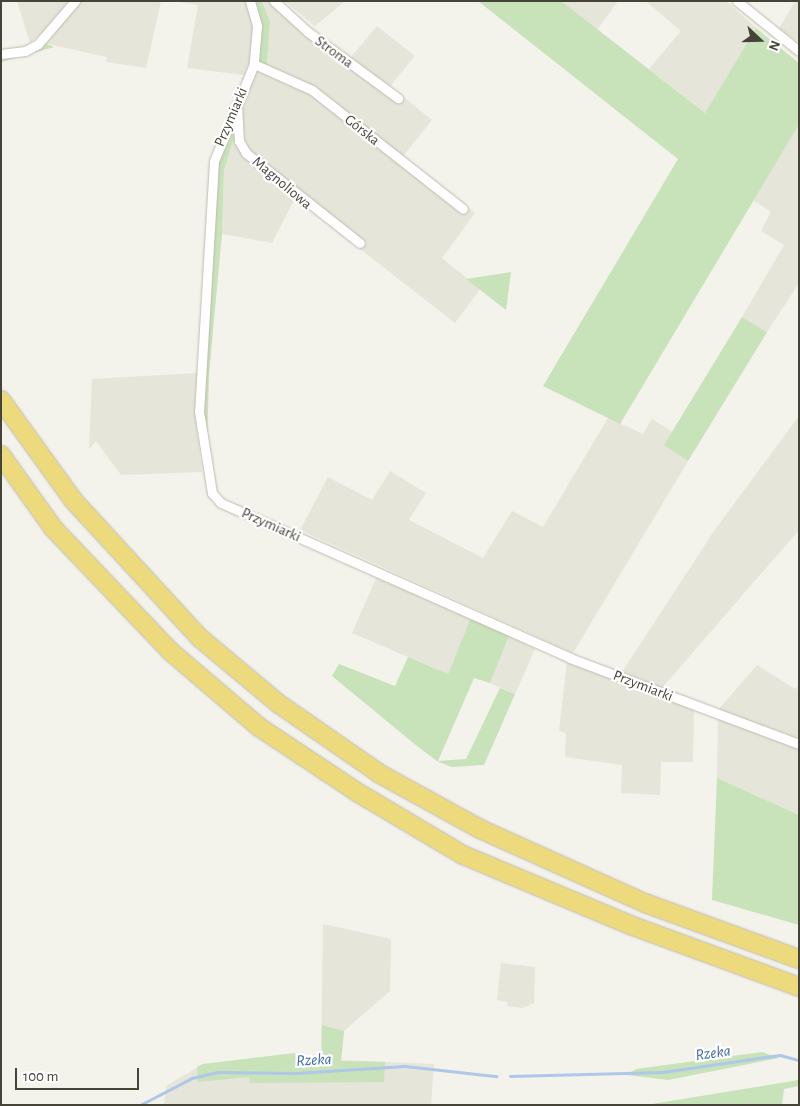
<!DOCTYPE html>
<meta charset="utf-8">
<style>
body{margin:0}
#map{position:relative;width:800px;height:1106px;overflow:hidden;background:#f3f2eb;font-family:"Alegreya Sans",sans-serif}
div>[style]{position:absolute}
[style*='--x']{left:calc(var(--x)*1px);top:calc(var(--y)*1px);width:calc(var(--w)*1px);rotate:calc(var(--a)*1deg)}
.residential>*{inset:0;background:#e6e5d9}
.green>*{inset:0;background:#c8e2b9}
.stream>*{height:2.5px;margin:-1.25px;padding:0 1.25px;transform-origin:1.25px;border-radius:1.25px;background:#afc7e8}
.roads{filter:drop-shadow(0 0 1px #bebbae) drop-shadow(0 0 1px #bebbae)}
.street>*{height:9px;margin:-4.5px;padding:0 4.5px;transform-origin:4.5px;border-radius:4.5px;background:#fff}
.highway>*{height:18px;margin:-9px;padding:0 9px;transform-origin:9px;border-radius:9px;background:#ecda7c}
span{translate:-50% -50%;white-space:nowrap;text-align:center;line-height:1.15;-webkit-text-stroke:4.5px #fff;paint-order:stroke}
.street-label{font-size:15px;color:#464439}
.water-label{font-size:16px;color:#3f69a6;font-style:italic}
.frame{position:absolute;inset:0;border:2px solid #464439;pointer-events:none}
.north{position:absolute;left:735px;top:15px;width:50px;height:50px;-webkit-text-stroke:4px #fff;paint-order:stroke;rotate:111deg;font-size:14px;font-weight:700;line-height:20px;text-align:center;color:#464439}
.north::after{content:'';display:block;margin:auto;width:18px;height:22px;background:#464439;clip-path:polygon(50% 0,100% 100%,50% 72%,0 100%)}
.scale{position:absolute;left:15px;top:1068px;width:124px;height:22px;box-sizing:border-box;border:2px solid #464439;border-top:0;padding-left:6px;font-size:15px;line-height:18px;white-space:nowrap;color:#464439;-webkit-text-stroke:4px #fff;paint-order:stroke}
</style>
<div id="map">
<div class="residential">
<div style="clip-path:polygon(17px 1px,68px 1px,50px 25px,30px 43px)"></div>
<div style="clip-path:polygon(78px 1px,161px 1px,146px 68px,106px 62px,107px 57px,44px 43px)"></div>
<div style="clip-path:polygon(172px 1px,245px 1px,254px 23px,254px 51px,244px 75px,187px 68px,198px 5px)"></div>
<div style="clip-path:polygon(262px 1px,269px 1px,346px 63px,377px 26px,415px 56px,390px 86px,432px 120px,403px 156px,475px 213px,442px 258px,480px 289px,455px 323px,295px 198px,272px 243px,222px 234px,224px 170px,234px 138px,236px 111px,260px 61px,267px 65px,270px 22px)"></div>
<div style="clip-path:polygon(284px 1px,345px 1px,315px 26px)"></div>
<div style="clip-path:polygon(561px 1px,618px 1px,597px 30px)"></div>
<div style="clip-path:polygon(646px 1px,726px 1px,756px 28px,705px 113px,649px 69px,681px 31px)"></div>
<div style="clip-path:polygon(795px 1px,799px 1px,799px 42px,779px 29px)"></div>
<div style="clip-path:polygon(799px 124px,799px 283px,767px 332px,742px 317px,784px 245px,761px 231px,771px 212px,753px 200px)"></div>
<div style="clip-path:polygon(198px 373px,196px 423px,202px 472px,121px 475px,96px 441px,89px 449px,92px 379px)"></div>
<div style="clip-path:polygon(799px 416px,799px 530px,662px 688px,622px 672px,714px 531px)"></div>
<div style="clip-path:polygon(608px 418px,643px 434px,652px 419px,672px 432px,665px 445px,688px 461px,573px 653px,300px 530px,328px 477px,372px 500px,390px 471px,426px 493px,409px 520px,483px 558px,512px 511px,543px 527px)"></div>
<div style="clip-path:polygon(378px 574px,471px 617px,448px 674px,352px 633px)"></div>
<div style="clip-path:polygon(509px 636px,535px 649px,515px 694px,490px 683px)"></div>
<div style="clip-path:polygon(567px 661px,694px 709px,693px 762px,661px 762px,660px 795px,621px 793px,622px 765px,565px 757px,566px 733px,559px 731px)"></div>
<div style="clip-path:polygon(757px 665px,795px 689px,799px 686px,799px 738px,718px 710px)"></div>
<div style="clip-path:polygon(718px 717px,799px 746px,799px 815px,717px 778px)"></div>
<div style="clip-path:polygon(323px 924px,391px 939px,390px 991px,344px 1031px,341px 1060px,434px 1064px,431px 1105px,164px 1105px,166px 1086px,203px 1064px,295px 1053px,296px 1066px,321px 1065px)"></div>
<div style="clip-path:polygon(501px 963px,535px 967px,534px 1003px,522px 1008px,508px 1006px,507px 1002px,497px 1000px)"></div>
</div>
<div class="green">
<div style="clip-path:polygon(254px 1px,262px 1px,270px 22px,267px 65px,257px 61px,261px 29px)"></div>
<div style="clip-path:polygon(478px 1px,561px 1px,705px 113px,756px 28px,799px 63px,798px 126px,620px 424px,543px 386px,678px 159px)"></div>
<div style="clip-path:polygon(44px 43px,54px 47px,1px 62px,1px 57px)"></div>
<div style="clip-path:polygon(236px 111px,234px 138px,224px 170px,222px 234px,209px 374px,207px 448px,202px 405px,218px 161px)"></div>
<div style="clip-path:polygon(511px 272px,506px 310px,466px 279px)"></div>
<div style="clip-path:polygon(742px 317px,767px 332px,688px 461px,664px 445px)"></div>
<div style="clip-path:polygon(471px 617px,509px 636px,490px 683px,474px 678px,438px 761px,466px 759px,500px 688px,515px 694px,484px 765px,451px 767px,437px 761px,417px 746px,332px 676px,339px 664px,395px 686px,408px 657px,448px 674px)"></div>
<div style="clip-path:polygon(717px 778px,799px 815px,799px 925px,712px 900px)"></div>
<div style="clip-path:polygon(322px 1025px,344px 1031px,341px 1061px,385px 1062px,384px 1082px,250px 1083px,249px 1077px,198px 1082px,197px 1067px,203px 1064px,295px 1053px,296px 1066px,321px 1065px)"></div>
<div style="clip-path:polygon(762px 1052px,779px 1058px,668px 1080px,627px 1075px,636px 1069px)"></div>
<div style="clip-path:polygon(799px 1080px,799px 1086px,784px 1089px,782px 1105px,646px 1105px)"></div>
</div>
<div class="stream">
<div style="--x:510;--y:1076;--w:153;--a:-1.5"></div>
<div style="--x:663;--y:1072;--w:118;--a:-8.3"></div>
<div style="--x:780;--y:1055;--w:20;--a:15"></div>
<div style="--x:140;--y:1105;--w:59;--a:-27.4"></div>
<div style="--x:192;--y:1078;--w:26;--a:-13"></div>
<div style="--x:217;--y:1072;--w:79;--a:0.7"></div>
<div style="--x:296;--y:1073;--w:109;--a:-3.7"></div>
<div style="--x:405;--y:1066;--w:92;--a:6.3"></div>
</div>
<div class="roads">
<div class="street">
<div style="--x:250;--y:1;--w:26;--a:74"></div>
<div style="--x:257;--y:26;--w:38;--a:95"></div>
<div style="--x:254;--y:64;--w:105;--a:112.4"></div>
<div style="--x:214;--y:161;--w:250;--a:93.4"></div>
<div style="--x:199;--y:411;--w:83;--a:81"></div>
<div style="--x:212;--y:493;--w:13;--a:48"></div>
<div style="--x:221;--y:503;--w:382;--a:23.9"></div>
<div style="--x:570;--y:658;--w:245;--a:20.6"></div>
<div style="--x:274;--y:1;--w:46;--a:42.4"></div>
<div style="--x:308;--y:32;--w:112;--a:36.3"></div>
<div style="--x:737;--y:1;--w:80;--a:38.9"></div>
<div style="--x:1;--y:54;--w:24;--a:-7"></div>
<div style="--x:25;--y:51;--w:15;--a:-28"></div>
<div style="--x:38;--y:44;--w:57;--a:-49.3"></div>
<div style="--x:254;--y:64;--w:64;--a:24.1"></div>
<div style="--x:312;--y:90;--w:192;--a:38.2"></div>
<div style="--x:237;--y:104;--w:37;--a:87"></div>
<div style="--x:239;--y:141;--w:14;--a:60"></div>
<div style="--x:246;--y:153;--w:145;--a:38.3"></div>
</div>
<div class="highway">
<div style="--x:1;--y:400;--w:123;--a:54.2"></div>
<div style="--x:73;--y:500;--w:188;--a:47.4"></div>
<div style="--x:200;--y:638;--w:103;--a:39.9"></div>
<div style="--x:279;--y:704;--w:123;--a:34.7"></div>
<div style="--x:380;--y:774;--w:114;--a:28.8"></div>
<div style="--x:480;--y:829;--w:181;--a:24.2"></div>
<div style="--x:645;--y:903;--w:164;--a:20"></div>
<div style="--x:1;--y:455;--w:90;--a:54.5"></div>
<div style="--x:53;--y:528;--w:170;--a:46.4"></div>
<div style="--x:170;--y:651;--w:117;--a:40.5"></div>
<div style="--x:259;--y:727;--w:118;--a:33.6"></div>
<div style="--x:357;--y:792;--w:123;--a:30.7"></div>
<div style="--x:463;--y:855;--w:181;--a:22.7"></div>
<div style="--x:630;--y:925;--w:180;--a:20.1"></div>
</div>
</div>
<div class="street-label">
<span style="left:334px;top:52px;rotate:36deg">Stroma</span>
<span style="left:231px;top:117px;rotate:-67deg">Przymiarki</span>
<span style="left:362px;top:130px;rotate:38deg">Górska</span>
<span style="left:282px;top:183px;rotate:40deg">Magnoliowa</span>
<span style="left:271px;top:525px;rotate:24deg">Przymiarki</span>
<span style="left:643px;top:686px;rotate:21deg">Przymiarki</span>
</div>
<div class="water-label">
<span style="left:713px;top:1053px;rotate:-8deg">Rzeka</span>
<span style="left:314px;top:1060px;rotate:-3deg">Rzeka</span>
</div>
<div class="frame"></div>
<div class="north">N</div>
<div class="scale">100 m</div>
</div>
